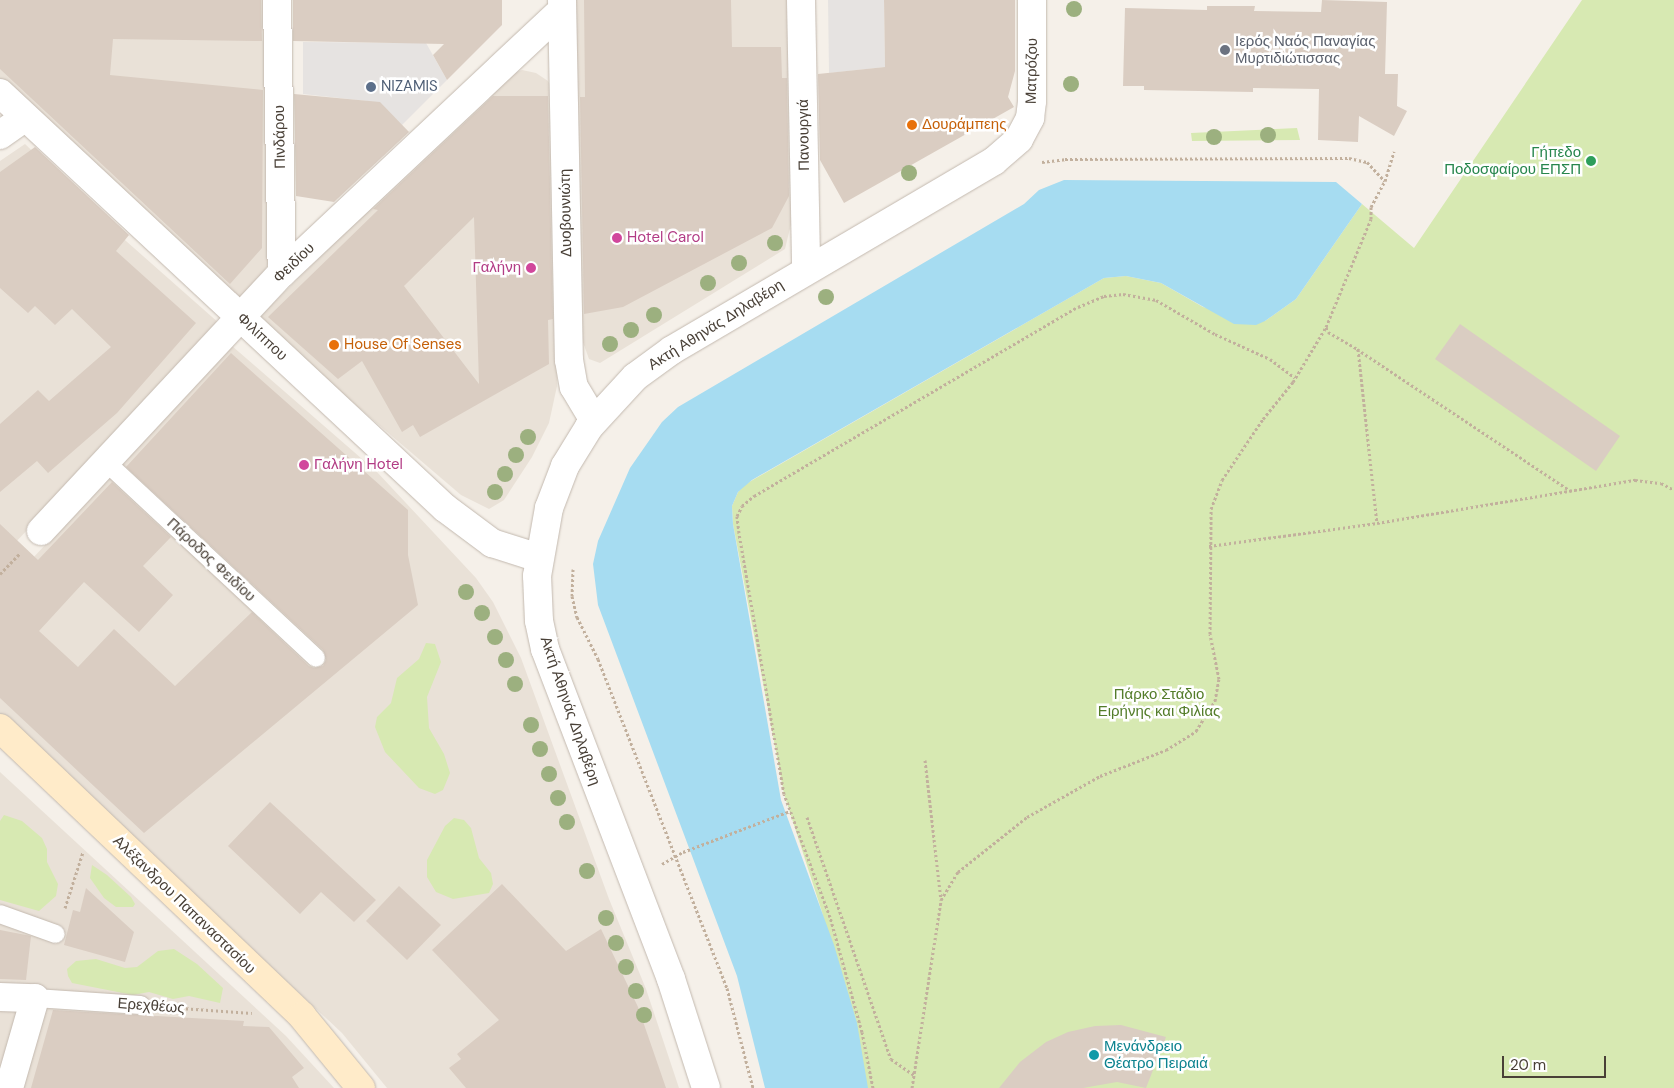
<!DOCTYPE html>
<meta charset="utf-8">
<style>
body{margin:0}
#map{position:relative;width:1674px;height:1088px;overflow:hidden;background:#f5f0e9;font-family:"DM Sans",sans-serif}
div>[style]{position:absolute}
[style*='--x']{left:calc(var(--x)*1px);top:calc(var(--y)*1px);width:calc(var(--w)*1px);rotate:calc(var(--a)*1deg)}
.residential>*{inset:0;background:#e9e1d7}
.green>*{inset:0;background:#d7e9b2}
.parking>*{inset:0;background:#e6e3e1}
.water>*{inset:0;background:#a6dcf1}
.building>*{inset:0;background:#dacdc2}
.path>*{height:3px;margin-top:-1.5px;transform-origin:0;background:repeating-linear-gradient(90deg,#c2b09d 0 2.5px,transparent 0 5px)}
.roads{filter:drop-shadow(0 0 1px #c3b9af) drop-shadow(0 0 1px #c3b9af)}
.service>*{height:18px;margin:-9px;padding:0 9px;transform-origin:9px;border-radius:9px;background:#fff}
.minor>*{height:28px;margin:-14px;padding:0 14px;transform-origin:14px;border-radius:14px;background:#fff}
.tertiary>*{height:28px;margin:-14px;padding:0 14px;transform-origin:14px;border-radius:14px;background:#fff}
.secondary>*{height:28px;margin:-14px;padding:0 14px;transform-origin:14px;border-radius:14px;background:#ffebc9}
.trees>*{width:16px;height:16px;margin:-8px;border-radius:50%;background:#9cb07f}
.dots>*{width:14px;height:14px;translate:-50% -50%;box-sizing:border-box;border:2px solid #fff;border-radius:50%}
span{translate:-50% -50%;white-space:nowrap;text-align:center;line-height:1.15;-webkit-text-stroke:5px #fff;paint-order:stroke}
.worship-label{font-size:15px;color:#5b616d}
.left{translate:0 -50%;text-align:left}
.street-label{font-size:15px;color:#494037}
.service-label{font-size:15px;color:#4e5e75}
.food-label{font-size:15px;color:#c56008}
.leisure-label{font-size:15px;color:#27864d}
.right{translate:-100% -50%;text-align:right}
.hotel-label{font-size:15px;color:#b23c85}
.park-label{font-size:15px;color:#537c29}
.culture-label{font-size:15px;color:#0d838f}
.scale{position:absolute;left:1502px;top:1056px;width:104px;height:22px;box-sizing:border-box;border:2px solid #494037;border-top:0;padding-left:6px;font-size:15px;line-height:18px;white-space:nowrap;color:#494037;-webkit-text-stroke:4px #fff;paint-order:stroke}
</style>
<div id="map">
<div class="residential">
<div style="clip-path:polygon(0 0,263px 0,270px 260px,264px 272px,236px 301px,0 82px)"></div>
<div style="clip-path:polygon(576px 0,790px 0,791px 224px,785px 249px,600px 363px,589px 359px,580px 334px)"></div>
<div style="clip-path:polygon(522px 70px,536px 73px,548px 81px,554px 91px,557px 386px,549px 423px,532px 457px,504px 500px,489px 509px,461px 495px,256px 320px,502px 78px)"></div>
<div style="clip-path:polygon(25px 144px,126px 241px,220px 324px,0 559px,0 161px)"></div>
<div style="clip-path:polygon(232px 346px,377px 472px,476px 578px,493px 602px,521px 658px,609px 899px,646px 989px,679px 1088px,387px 1088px,342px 1033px,0 714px,0 593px)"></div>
<div style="clip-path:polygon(0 772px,286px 1036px,334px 1088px,0 1088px)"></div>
</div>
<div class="green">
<div style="clip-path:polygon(1582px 0,1674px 0,1674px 1088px,865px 1088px,822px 912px,784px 794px,733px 524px,732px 506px,738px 492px,744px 485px,1104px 278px,1126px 276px,1161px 283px,1203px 307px,1265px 321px,1296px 299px,1362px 204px,1414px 248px)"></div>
<div style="clip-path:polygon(1297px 128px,1300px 140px,1192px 141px,1191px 133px)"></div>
<div style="clip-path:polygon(426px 643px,435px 644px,441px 662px,427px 697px,429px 728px,444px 754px,450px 773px,443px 790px,435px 794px,419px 788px,385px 752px,375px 727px,377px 717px,391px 703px,397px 678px,419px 659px)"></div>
<div style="clip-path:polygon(4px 815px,22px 821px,42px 838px,47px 849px,47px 862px,58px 884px,56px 896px,39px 911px,0 900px,0 821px)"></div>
<div style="clip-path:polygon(454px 818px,464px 820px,471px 828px,479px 858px,491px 873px,493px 884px,489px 893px,453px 899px,436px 892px,427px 877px,427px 860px,445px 826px)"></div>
<div style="clip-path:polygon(92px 865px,107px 875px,131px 897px,135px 904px,133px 907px,116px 907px,104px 898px,90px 878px)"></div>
<div style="clip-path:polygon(174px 949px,197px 964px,223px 988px,220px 1003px,189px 996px,173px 999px,149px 992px,133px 995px,72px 983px,68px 976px,67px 969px,76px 961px,96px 959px,125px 968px,137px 967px,158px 951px)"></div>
</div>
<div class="parking">
<div style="clip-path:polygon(828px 0,884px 0,885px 67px,829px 73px)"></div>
<div style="clip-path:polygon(303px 42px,426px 43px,447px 80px,402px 125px,367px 101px,303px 94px)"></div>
</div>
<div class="water">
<div style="clip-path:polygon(1064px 180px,1336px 182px,1362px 204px,1296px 299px,1265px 321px,1256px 325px,1234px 324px,1161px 283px,1126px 276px,1104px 278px,752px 480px,738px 492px,732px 506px,733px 524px,781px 800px,834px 945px,857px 1023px,868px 1088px,765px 1088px,737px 976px,598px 605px,593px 564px,598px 541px,630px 468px,662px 422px,678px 407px,1024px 204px,1039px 190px)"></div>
</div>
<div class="building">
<div style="clip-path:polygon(0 0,261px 0,262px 41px,113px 39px,110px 75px,263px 90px,262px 248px,230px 284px,0 69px)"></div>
<div style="clip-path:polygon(293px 0,502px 0,502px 25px,447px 80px,433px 55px,444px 44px,293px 41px)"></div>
<div style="clip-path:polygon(584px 0,731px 0,732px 47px,781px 47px,782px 78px,787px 78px,789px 196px,772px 228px,623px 307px,584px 314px,580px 97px,585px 97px)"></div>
<div style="clip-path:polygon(884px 0,1015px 0,1015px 71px,1008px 97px,1014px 107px,844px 203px,820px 160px,818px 74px,885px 67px)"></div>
<div style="clip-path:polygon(1322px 0,1387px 2px,1385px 74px,1398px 74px,1397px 106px,1407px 111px,1394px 136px,1359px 116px,1358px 142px,1318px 140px,1319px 89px,1253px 88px,1253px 92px,1144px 90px,1144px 86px,1123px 86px,1125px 8px,1207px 10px,1207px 6px,1255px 6px,1254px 11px,1321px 12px)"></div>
<div style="clip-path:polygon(294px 94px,380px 102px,409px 132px,334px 202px,296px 196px)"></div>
<div style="clip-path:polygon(evenodd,493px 96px,548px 96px,553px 319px,548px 320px,549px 364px,420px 437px,413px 425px,402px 432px,362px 361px,338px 379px,268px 317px,378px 210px,373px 209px,493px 96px,474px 217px,479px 384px,404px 286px,474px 217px)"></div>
<div style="clip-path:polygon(35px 147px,129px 235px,116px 251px,196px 323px,117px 413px,48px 473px,37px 461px,0 492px,0 424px,38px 390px,49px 401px,111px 347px,72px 309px,55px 325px,35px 306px,28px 313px,0 288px,0 172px)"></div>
<div style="clip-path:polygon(1460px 324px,1620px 436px,1596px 471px,1435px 359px)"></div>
<div style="clip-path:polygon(231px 353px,408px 510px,408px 555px,418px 605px,144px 833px,0 698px,0 524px,38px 560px,112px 482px,171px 537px,143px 566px,173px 595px,139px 632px,84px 582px,39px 631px,78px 667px,114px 629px,175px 686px,252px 612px,309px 666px,314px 668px,323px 666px,326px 660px,323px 650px,126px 467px)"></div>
<div style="clip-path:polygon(270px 802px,376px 900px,354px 922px,321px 892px,300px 914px,228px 846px)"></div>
<div style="clip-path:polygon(502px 884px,566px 951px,601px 929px,638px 1007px,666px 1088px,466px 1088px,449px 1068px,461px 1059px,457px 1054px,499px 1020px,432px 950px)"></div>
<div style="clip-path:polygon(399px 886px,441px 925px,407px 960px,366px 921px)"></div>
<div style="clip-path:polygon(86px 888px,134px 932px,125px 962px,64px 945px,73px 910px,80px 912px)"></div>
<div style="clip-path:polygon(0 930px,31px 936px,26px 980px,0 979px)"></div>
<div style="clip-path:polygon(53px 1010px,244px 1021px,243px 1026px,269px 1027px,304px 1068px,292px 1077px,299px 1088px,31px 1088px)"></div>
<div style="clip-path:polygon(1121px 1025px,1166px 1037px,1146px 1088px,1117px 1082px,1083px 1088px,999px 1088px,1020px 1062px,1046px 1042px,1068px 1032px,1095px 1026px)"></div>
</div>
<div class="path">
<div style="--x:1042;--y:162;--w:23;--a:-7"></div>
<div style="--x:1065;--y:159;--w:284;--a:-0.2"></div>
<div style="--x:1349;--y:158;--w:18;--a:13"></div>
<div style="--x:1367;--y:162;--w:26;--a:47"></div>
<div style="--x:1326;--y:327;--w:5;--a:68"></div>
<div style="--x:1328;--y:332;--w:34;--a:30"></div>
<div style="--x:1357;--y:349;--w:257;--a:33.6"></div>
<div style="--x:1358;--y:349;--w:175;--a:83.8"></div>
<div style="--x:1209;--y:546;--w:170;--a:-7.8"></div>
<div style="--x:1377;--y:523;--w:262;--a:-9.5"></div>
<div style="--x:1635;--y:480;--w:26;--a:7"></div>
<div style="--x:1661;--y:483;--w:15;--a:28"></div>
<div style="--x:573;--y:569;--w:27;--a:92"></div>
<div style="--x:572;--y:596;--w:22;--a:77"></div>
<div style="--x:577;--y:617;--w:47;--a:63.4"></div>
<div style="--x:598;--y:659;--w:353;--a:68.6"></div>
<div style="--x:727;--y:988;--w:103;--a:75.4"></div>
<div style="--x:0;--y:574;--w:29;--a:-46"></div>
<div style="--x:925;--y:760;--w:141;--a:83.5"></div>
<div style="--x:807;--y:817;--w:256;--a:70.9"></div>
<div style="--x:891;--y:1059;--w:28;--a:35"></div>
<div style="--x:662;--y:864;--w:24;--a:-30"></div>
<div style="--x:683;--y:852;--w:115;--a:-21"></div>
<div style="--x:65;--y:908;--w:59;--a:-72.2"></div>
<div style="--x:166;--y:1007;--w:86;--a:4"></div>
<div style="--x:873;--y:1088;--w:57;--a:-101.1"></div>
<div style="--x:862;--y:1032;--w:119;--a:-105.5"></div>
<div style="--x:830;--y:917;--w:131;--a:-110.5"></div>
<div style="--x:784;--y:794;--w:265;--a:-99.8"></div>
<div style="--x:739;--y:533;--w:17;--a:-97"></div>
<div style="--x:737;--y:516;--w:11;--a:-63"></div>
<div style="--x:742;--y:506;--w:16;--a:-40"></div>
<div style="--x:754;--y:496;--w:375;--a:-30.3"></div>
<div style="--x:1078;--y:307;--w:28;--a:-23"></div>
<div style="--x:1104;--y:296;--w:19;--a:-6"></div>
<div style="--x:1123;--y:294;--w:34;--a:10"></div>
<div style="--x:1156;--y:300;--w:68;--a:30"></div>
<div style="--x:1215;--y:334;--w:60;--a:24.4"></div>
<div style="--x:1270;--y:359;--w:31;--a:37"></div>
<div style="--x:912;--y:1088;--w:190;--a:-81.2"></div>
<div style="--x:941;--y:900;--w:33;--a:-59"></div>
<div style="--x:958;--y:872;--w:88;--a:-38.6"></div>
<div style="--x:1027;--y:817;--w:84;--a:-29.3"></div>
<div style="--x:1100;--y:776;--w:71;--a:-21.5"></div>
<div style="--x:1166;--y:750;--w:36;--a:-32"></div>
<div style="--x:1196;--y:731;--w:36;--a:-58"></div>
<div style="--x:1215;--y:701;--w:22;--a:-80"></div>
<div style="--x:1219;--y:679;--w:46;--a:-101.3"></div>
<div style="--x:1210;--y:634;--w:125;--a:-89.5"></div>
<div style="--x:1211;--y:509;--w:31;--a:-69"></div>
<div style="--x:1222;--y:480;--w:73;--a:-56.1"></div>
<div style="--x:1263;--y:419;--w:48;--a:-51"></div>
<div style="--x:1293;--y:382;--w:64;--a:-59"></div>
<div style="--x:1326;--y:327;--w:117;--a:-67.4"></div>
<div style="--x:1371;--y:219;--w:12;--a:-90"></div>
<div style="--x:1371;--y:207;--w:30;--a:-62"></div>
<div style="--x:1385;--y:181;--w:31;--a:-73"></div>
</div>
<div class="roads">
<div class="service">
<div style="--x:106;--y:462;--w:287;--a:43"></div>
<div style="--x:0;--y:914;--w:59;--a:19.7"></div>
<div style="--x:35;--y:998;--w:106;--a:3.8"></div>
</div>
<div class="minor">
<div style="--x:277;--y:0;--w:273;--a:89"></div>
<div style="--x:562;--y:0;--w:360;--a:88.9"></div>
<div style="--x:569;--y:360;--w:27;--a:80"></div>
<div style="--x:574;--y:387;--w:39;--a:59"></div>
<div style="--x:0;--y:135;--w:29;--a:-35"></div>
<div style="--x:41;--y:531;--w:353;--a:-47"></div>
<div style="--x:282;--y:273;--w:384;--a:-43.2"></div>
<div style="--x:0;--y:997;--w:35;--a:2"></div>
<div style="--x:35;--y:998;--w:94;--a:106.1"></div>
</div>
<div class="tertiary">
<div style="--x:801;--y:0;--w:270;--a:88.9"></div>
<div style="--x:0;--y:93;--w:608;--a:43"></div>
<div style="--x:445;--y:508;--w:59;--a:36.7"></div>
<div style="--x:492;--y:543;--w:49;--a:17.7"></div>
<div style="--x:706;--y:1088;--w:114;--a:-107.8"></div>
<div style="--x:671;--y:979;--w:353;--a:-110.9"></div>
<div style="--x:545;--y:649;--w:29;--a:-102"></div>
<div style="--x:539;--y:621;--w:45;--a:-92.5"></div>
<div style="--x:537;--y:576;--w:69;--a:-80"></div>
<div style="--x:549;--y:508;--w:45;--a:-69.1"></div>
<div style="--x:565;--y:466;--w:46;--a:-58.4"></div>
<div style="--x:589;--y:427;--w:68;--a:-47.4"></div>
<div style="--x:635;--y:377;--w:46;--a:-36.1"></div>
<div style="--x:672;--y:350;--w:373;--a:-30.4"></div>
<div style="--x:994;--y:161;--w:33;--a:-41"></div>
<div style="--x:1019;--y:139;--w:24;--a:-62"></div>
<div style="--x:1030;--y:118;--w:17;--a:-83"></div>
<div style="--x:1032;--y:101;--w:101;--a:-90"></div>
</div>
<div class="secondary">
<div style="--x:0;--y:728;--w:417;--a:43.6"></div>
<div style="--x:302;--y:1016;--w:93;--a:50.7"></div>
</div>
</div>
<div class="trees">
<div style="left:1074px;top:9px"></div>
<div style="left:1071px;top:84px"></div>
<div style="left:1268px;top:135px"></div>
<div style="left:1214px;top:137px"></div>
<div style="left:909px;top:173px"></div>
<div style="left:775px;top:243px"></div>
<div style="left:739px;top:263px"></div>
<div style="left:708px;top:283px"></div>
<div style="left:826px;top:297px"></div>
<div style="left:654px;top:315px"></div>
<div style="left:631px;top:330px"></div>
<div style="left:610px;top:344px"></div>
<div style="left:528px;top:437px"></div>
<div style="left:516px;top:455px"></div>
<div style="left:505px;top:474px"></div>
<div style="left:495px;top:492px"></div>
<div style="left:466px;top:592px"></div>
<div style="left:482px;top:613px"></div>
<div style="left:495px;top:637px"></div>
<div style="left:506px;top:660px"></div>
<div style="left:515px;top:684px"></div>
<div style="left:531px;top:725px"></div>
<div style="left:540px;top:749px"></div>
<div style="left:549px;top:774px"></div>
<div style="left:558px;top:798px"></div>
<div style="left:567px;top:822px"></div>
<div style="left:587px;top:871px"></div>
<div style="left:606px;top:918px"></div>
<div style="left:616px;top:943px"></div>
<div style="left:626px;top:967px"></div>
<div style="left:636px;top:991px"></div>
<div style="left:644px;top:1015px"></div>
</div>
<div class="dots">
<div style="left:1225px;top:50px;background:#6b7280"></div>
<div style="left:371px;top:87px;background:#5c6f8a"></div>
<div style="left:912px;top:125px;background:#e8710a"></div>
<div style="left:1591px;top:161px;background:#2e9e5b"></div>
<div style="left:617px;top:238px;background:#d1479c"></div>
<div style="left:531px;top:268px;background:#d1479c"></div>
<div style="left:334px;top:345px;background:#e8710a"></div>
<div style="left:304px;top:465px;background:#d1479c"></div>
<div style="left:1094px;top:1055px;background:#0f9aa8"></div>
</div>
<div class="worship-label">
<span class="left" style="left:1235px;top:50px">Ιερός Ναός Παναγίας<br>Μυρτιδιώτισσας</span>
</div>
<div class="street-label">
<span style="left:1032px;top:71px;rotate:-89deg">Ματρόζου</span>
<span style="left:804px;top:135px;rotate:-91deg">Πανουργιά</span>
<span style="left:280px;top:137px;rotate:-91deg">Πινδάρου</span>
<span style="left:566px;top:213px;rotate:-91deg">Δυοβουνιώτη</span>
<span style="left:294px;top:263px;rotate:-44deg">Φειδίου</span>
<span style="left:716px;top:325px;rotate:-32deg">Ακτή Αθηνάς Δηλαβέρη</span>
<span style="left:262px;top:337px;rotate:43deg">Φιλίππου</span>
<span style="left:211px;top:560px;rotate:43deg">Πάροδος Φειδίου</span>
<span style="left:570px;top:711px;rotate:71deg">Ακτή Αθηνάς Δηλαβέρη</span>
<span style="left:184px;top:905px;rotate:44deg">Αλέξανδρου Παπαναστασίου</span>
<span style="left:151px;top:1006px;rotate:4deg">Ερεχθέως</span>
</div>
<div class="service-label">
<span class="left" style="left:381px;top:87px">NIZAMIS</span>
</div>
<div class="food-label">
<span class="left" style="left:922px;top:125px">Δουράμπεης</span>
<span class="left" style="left:344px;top:345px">House Of Senses</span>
</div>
<div class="leisure-label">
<span class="right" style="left:1581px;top:161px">Γήπεδο<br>Ποδοσφαίρου ΕΠΣΠ</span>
</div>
<div class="hotel-label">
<span class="left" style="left:627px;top:238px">Hotel Carol</span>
<span class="right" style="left:521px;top:268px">Γαλήνη</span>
<span class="left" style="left:314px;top:465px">Γαλήνη Hotel</span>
</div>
<div class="park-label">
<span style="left:1159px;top:703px">Πάρκο Στάδιο<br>Ειρήνης και Φιλίας</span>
</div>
<div class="culture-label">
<span class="left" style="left:1104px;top:1055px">Μενάνδρειο<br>Θέατρο Πειραιά</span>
</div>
<div class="scale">20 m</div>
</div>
